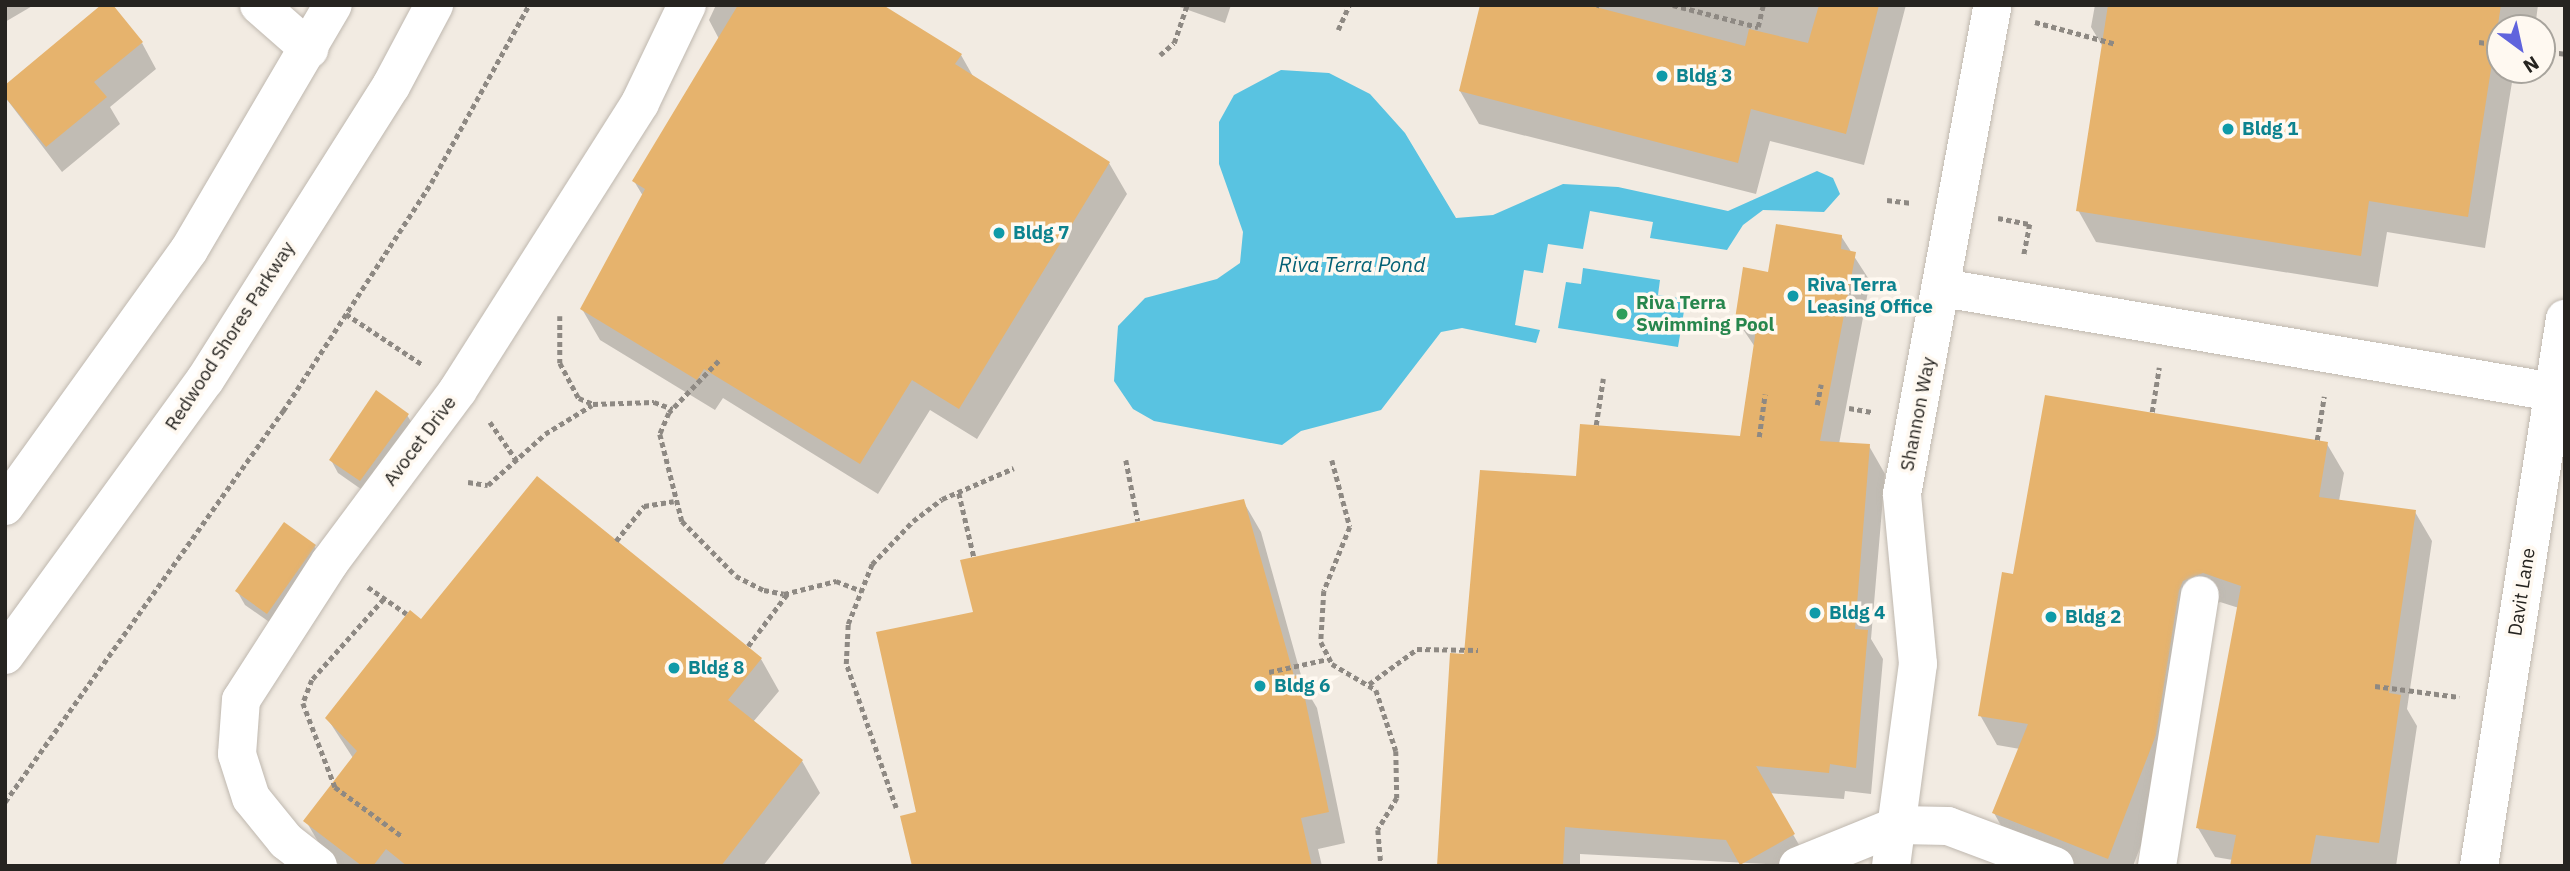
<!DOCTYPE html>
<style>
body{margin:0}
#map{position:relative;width:2570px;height:871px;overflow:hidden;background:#f2ebe2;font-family:"IBM Plex Sans",sans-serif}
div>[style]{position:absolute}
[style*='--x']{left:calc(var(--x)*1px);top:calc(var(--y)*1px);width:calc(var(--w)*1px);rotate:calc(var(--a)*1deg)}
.water>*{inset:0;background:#59c3e1}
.shadow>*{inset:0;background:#0003}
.building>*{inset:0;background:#e6b36d}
.path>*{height:4.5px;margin-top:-2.25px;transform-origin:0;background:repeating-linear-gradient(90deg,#8e8983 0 5px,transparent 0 8.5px)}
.roads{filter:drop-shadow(0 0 2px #bfb8af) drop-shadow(0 0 2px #bfb8af)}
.street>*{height:38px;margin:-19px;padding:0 19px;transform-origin:19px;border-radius:19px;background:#fff}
.secondary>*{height:38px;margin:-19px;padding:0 19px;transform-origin:19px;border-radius:19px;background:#fff}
.dots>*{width:19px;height:19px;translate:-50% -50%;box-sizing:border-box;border:4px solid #fff9f1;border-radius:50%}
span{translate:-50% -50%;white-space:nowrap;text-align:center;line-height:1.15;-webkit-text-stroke:7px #fff9f1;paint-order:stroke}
.culture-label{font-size:19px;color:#0d838f;font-weight:700}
.left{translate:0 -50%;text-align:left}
.leisure-label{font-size:19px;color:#27864d;font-weight:700}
.street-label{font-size:19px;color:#262420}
.water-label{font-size:21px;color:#046175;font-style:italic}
.frame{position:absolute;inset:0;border:7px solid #262420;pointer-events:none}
.north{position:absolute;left:2486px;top:14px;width:70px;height:70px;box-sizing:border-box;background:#fff9f1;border:2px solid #a8a49d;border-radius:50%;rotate:147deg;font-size:19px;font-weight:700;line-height:28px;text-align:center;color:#262420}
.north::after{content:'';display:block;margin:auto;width:24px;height:32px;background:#6064dd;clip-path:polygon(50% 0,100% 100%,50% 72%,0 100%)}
</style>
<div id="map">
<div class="water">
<div style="clip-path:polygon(1281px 70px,1329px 73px,1370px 94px,1405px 133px,1456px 218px,1493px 215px,1563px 184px,1618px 187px,1728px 211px,1817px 171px,1833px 178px,1840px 194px,1824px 212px,1763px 210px,1743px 225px,1727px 250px,1650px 238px,1653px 222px,1590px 211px,1583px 249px,1548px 244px,1543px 273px,1524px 270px,1515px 325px,1540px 330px,1536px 343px,1462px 328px,1441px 332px,1381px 410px,1301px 431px,1282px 445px,1154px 421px,1133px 409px,1114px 381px,1118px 326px,1145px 298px,1217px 279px,1240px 263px,1243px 232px,1219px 164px,1219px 122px,1234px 95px)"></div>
<div style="clip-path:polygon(1583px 268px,1660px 280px,1658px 295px,1686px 299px,1678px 347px,1558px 328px,1566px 282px,1581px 284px)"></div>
</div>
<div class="shadow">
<div style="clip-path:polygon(5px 5px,34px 5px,5px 22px)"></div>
<div style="clip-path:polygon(716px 5px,879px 5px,961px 55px,974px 78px,1109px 163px,1127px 194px,977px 439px,930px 410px,878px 494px,723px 398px,715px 410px,600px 340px,582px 309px,643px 196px,634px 181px,719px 39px,709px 20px)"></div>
<div style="clip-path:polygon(1174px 5px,1231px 5px,1225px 23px)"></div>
<div style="clip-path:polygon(1482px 5px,1906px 5px,1864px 165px,1770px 141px,1756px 194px,1479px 124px,1460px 91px)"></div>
<div style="clip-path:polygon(2095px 5px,2538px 5px,2535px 28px,2500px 28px,2500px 70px,2514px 70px,2485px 248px,2387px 232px,2378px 287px,2096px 242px,2078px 210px,2103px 47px,2091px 27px)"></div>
<div style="clip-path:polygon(142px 43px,156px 69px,110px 107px,120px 124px,62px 172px,5px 97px)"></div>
<div style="clip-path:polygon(1841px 236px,1870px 281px,1839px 444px,1869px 446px,1885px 474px,1871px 639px,1883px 659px,1871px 794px,1845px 791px,1844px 799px,1769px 793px,1809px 862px,1802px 866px,1580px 854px,1580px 866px,1439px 866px,1466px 656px,1578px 478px,1742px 437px,1755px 347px,1736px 319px,1769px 274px)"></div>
<div style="clip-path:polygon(407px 415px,415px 428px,368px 494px,338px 473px,331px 460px)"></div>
<div style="clip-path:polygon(2327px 444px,2344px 473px,2339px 501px,2415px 512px,2432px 541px,2407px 709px,2417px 726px,2396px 866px,2232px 866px,2233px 860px,2215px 857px,2198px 828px,2239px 608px,2220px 602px,2199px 611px,2172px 765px,2133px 866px,2062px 866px,2010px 842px,1994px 813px,2020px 749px,1997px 745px,1980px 715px,2015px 576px)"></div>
<div style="clip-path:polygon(1243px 501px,1261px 532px,1304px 686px,1317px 708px,1345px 843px,1318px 849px,1322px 866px,912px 866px,919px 814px,975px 613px)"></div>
<div style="clip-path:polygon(314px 546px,322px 559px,275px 626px,245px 605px,237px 591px)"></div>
<div style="clip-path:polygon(422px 621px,761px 659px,779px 691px,753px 722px,802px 761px,820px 793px,763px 866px,341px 866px,324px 852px,306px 821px,353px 758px,327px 718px)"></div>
</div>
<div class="building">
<div style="clip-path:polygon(101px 5px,113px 5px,143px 42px,94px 82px,107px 97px,46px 147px,5px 97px,5px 85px)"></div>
<div style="clip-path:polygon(738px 5px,883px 5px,962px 54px,955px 64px,1110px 162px,959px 409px,912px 380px,860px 464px,704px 369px,697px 380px,580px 309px,645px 189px,632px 181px)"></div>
<div style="clip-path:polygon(1480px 5px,1588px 5px,1745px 46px,1749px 29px,1808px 43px,1819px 5px,1879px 5px,1846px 134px,1751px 109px,1738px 163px,1459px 91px)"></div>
<div style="clip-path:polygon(2108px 5px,2501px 5px,2468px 217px,2369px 201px,2361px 256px,2076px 211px)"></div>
<div style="clip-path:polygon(1776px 224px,1842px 235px,1841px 249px,1856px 252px,1820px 441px,1870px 444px,1855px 629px,1868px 630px,1856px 768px,1830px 764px,1829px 773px,1756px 766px,1795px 834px,1740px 865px,1726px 840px,1565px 827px,1563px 866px,1437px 866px,1450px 653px,1464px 654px,1480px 470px,1576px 476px,1580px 424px,1740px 436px,1757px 323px,1735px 319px,1743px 267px,1768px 272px)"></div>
<div style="clip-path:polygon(376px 390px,409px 414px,360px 481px,329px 460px)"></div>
<div style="clip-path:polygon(2045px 395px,2328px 442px,2319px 497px,2416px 510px,2389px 693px,2401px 695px,2379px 843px,2316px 835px,2310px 866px,2230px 866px,2236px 835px,2196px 828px,2241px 586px,2203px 573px,2183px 581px,2179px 591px,2156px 735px,2108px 859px,1992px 813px,2028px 724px,1978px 716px,2002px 572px,2013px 574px)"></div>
<div style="clip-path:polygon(537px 476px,762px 658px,728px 700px,803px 760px,721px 866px,407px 866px,386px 849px,373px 866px,362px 866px,303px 821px,357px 751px,325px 718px,410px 610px,421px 619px)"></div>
<div style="clip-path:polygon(1244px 499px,1294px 676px,1300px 675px,1329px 812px,1301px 818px,1312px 866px,912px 866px,900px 816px,916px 812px,876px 632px,973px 612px,960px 560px)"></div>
<div style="clip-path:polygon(284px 522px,316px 545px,267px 614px,235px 591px)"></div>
</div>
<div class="path">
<div style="--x:1673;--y:5;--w:88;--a:14.5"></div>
<div style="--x:1758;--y:27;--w:23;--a:-77"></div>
<div style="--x:1596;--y:7;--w:2;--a:-63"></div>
<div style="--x:2035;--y:22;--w:84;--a:15.2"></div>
<div style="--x:1338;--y:30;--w:27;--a:-66"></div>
<div style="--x:2479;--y:42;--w:21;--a:8"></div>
<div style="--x:2542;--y:51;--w:23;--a:7"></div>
<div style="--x:1160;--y:55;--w:18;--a:-41"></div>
<div style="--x:1174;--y:43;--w:40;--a:-71.1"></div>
<div style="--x:1887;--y:200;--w:23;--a:7"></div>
<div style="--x:1998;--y:218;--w:33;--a:11"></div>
<div style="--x:2030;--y:224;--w:33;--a:101"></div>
<div style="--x:346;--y:314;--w:92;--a:33.5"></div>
<div style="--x:560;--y:316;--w:47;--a:90"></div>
<div style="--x:560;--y:363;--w:40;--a:62"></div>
<div style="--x:579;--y:398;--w:15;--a:23"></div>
<div style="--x:593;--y:404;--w:61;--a:-1.9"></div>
<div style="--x:654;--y:402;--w:20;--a:20"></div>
<div style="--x:719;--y:361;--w:72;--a:133.9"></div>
<div style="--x:669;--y:413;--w:23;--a:113"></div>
<div style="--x:660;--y:434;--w:90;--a:75.8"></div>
<div style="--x:682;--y:521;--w:77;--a:45.5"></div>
<div style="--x:736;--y:576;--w:31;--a:27"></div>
<div style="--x:764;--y:590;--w:20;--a:11"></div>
<div style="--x:784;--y:594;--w:54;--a:-14"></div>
<div style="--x:836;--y:581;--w:28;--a:21"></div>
<div style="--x:1817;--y:405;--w:21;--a:-79"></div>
<div style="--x:1849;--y:408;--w:23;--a:10"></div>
<div style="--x:2152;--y:412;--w:45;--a:-81"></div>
<div style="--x:490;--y:422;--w:47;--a:55.3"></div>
<div style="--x:1596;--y:425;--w:47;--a:-81.3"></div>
<div style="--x:1759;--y:437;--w:43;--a:-82.1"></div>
<div style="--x:2317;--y:440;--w:44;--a:-80.8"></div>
<div style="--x:1126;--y:460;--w:62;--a:78.9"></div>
<div style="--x:1332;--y:460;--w:69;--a:75"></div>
<div style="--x:1350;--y:527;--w:69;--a:112.1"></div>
<div style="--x:1324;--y:591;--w:51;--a:93.4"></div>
<div style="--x:1321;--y:642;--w:25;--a:63"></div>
<div style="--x:1332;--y:664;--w:51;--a:30.6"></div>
<div style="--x:1376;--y:690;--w:64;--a:71.8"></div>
<div style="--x:1396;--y:751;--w:47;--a:88.8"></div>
<div style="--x:1397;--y:798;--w:37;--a:121"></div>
<div style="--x:1378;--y:830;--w:36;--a:85"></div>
<div style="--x:468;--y:482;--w:20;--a:9"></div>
<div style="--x:488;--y:485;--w:76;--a:-41.8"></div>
<div style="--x:545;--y:434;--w:55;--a:-31.7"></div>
<div style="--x:959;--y:493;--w:66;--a:76.8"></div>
<div style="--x:616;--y:541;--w:45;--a:-51.3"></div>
<div style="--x:644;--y:506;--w:30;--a:-9"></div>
<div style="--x:368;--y:587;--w:47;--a:34.7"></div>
<div style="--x:384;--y:599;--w:108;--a:131.6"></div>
<div style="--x:312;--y:680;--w:25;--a:111"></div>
<div style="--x:303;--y:703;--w:90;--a:69.1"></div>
<div style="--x:335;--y:787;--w:84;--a:36.3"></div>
<div style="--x:748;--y:646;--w:65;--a:-53.1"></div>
<div style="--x:1269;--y:672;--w:60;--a:-12.4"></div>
<div style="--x:1369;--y:684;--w:59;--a:-36.1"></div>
<div style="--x:1417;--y:649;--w:61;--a:0.9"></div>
<div style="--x:2375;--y:686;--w:85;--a:7.5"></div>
<div style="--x:5;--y:802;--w:480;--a:-54.6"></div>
<div style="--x:283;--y:411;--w:272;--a:-57"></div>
<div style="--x:431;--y:183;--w:203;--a:-61.2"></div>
<div style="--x:896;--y:808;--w:152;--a:-109.1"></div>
<div style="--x:846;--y:664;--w:40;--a:-87.1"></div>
<div style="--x:848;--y:624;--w:65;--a:-68.2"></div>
<div style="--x:872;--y:564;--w:59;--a:-46.4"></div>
<div style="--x:913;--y:521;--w:36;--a:-37"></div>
<div style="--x:942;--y:499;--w:78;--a:-23.3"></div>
</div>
<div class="roads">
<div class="street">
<div style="--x:259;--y:5;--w:67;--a:41.3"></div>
<div style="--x:1943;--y:288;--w:631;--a:9.67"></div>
<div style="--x:318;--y:866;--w:41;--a:-142"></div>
<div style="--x:286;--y:841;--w:55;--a:-129.1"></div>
<div style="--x:251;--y:798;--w:46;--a:-107.7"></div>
<div style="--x:237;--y:754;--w:54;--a:-85.8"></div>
<div style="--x:241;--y:700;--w:164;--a:-57.2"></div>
<div style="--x:330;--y:562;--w:214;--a:-53.3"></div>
<div style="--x:458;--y:390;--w:340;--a:-57.6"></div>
<div style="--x:640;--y:103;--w:109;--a:-64.4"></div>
<div style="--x:1798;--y:866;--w:109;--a:-22.1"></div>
<div style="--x:1899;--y:825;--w:49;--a:1.2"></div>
<div style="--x:1948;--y:826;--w:114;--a:20.5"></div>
<div style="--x:1891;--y:866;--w:204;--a:-82.4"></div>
<div style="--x:1918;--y:664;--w:171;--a:-95.4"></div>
<div style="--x:1902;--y:494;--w:497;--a:-79.5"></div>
<div style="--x:2157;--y:866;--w:274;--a:-81"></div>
</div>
<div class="secondary">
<div style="--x:5;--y:506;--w:315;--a:-54.3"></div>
<div style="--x:189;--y:250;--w:284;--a:-59.6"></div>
<div style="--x:5;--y:655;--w:340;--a:-54"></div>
<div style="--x:205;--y:380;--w:348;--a:-57.7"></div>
<div style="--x:391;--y:86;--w:92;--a:-62"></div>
<div style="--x:2479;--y:866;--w:554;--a:-81.07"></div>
</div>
</div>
<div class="dots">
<div style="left:1662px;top:76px;background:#0f9aa8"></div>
<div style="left:2228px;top:129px;background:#0f9aa8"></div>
<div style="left:999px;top:233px;background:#0f9aa8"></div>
<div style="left:1793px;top:296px;background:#0f9aa8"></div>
<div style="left:1622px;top:314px;background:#2e9e5b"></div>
<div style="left:1815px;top:613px;background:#0f9aa8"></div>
<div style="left:2051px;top:617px;background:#0f9aa8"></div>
<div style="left:674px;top:668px;background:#0f9aa8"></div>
<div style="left:1260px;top:686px;background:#0f9aa8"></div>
</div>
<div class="culture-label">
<span class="left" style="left:1676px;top:76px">Bldg 3</span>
<span class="left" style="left:2242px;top:129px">Bldg 1</span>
<span class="left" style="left:1013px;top:233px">Bldg 7</span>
<span class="left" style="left:1807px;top:296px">Riva Terra<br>Leasing Office</span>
<span class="left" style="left:1829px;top:613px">Bldg 4</span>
<span class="left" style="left:2065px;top:617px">Bldg 2</span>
<span class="left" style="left:688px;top:668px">Bldg 8</span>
<span class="left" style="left:1274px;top:686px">Bldg 6</span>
</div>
<div class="leisure-label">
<span class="left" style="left:1636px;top:314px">Riva Terra<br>Swimming Pool</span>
</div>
<div class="street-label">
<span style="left:230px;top:336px;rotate:-57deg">Redwood Shores Parkway</span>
<span style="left:1918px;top:414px;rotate:-79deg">Shannon Way</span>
<span style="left:420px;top:441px;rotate:-53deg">Avocet Drive</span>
<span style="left:2522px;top:592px;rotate:-81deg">Davit Lane</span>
</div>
<div class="water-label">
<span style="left:1352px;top:264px">Riva Terra Pond</span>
</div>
<div class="frame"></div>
<div class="north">N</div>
</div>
